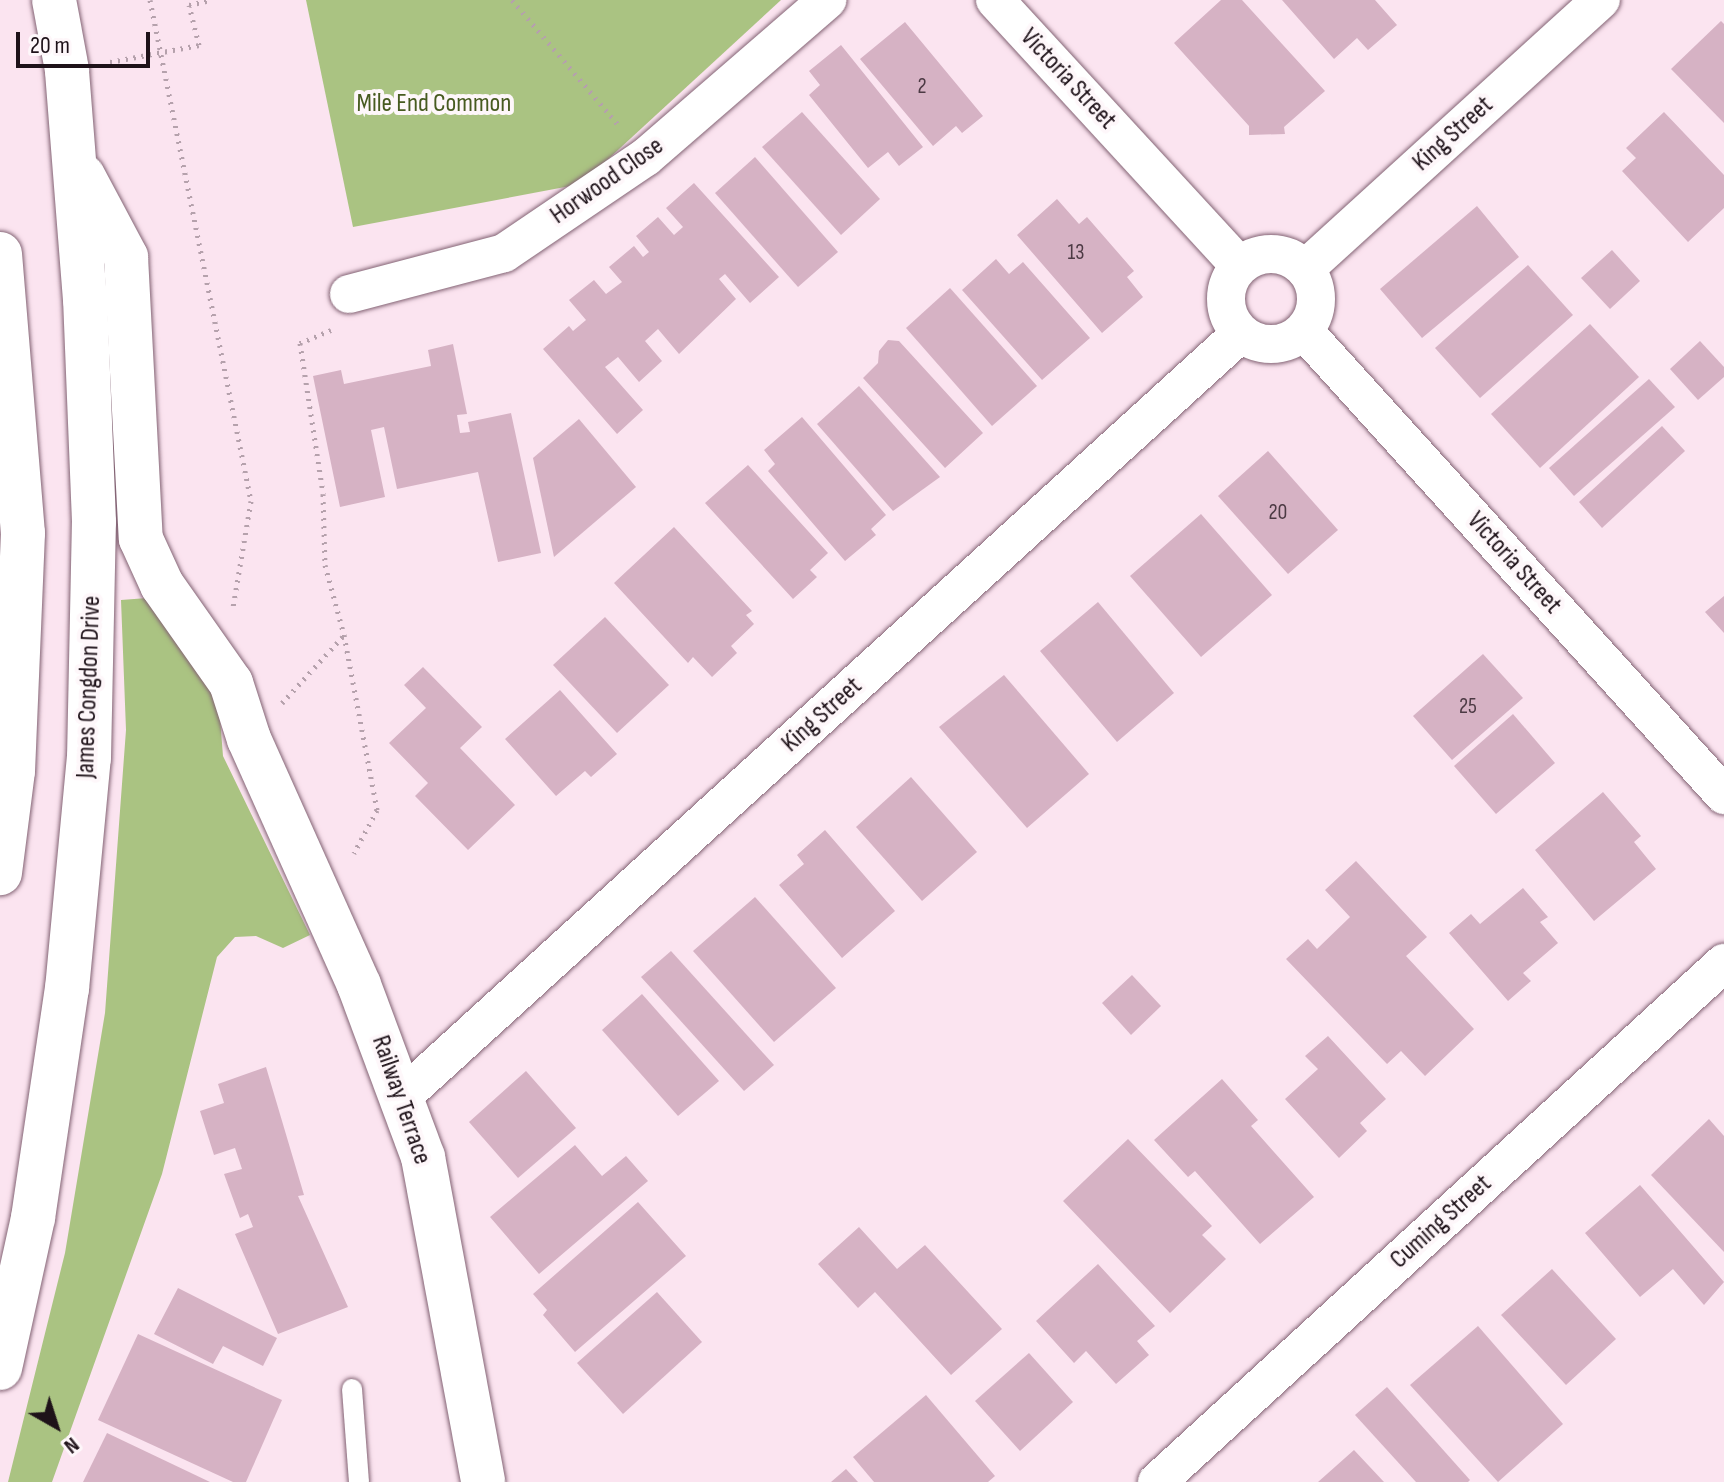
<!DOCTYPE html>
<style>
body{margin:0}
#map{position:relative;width:1724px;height:1482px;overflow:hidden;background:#fbe4f0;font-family:"Sofia Sans Condensed",sans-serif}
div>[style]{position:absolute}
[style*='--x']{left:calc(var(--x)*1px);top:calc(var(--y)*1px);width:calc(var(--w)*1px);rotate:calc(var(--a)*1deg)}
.green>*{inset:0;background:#aac382}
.building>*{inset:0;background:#d6b2c4}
.path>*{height:5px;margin-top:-2.5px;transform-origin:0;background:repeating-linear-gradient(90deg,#b5a1ac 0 2px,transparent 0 8px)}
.roads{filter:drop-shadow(0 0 2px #836374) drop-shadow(0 0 2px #836374)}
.lane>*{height:20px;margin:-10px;padding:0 10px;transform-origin:10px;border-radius:10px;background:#fff}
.street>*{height:38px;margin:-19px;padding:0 19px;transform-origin:19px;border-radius:19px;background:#fff}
.street>.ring{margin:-19px;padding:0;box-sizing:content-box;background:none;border:38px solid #fff;border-radius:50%}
.secondary>*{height:44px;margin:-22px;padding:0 22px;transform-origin:22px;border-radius:22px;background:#fff}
.highway>*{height:44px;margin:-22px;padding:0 22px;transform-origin:22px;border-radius:22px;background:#fff}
span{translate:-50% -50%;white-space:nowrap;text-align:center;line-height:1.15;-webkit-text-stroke:8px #fef7fa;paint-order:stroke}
.number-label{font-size:22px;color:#4c3a44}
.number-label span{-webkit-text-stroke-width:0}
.street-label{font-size:26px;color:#1e1219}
.park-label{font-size:26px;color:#475b20}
.north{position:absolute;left:16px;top:1386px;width:80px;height:80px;-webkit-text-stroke:6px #fef7fa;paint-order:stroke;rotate:141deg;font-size:22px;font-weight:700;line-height:32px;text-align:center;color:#1e1219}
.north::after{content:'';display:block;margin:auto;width:28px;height:36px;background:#1e1219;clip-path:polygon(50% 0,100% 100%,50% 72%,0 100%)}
.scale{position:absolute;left:16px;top:32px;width:134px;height:36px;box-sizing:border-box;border:4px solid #1e1219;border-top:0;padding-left:10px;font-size:24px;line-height:28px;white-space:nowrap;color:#1e1219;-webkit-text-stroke:6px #fef7fa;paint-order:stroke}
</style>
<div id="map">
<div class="green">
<div style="clip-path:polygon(306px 0,781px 0,581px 184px,353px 227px)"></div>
<div style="clip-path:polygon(160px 597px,216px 668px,223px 756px,310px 935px,283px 948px,256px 936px,235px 937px,217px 957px,162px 1174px,52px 1482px,8px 1482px,65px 1253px,105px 1013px,126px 730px,121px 600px)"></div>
</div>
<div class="building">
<div style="clip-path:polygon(1221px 0,1242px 0,1325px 91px,1284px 127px,1285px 134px,1249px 135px,1249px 126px,1174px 43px)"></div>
<div style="clip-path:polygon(1282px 0,1375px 0,1397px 25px,1368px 50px,1357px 38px,1334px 59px)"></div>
<div style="clip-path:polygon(1721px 21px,1724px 24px,1724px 123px,1671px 69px)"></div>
<div style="clip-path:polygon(905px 22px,983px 116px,962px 133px,956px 126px,933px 146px,860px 59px)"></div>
<div style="clip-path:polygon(841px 45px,923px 147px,899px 166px,888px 152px,868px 168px,809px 95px,820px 85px,809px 71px)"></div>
<div style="clip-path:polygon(802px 112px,880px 199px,841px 235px,762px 147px)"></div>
<div style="clip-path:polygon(1664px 112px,1724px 175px,1724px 208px,1688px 242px,1622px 171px,1636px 158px,1626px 148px)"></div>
<div style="clip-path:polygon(755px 157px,838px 252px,798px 287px,715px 193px)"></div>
<div style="clip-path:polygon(694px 183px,779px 277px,750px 303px,725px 274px,719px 279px,736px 299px,679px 354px,658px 329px,645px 341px,662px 361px,639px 382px,618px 357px,605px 367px,643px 410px,617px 434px,543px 349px,569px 326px,573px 331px,586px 320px,569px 300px,594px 280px,606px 294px,622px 282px,609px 267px,634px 246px,643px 257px,649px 252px,636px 236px,658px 217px,674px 235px,683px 227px,666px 208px)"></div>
<div style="clip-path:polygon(1057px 199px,1079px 224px,1087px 217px,1134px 271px,1127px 277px,1143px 297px,1102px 333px,1017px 235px)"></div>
<div style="clip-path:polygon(1477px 206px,1519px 257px,1422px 338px,1380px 289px)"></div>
<div style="clip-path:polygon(1612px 250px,1640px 281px,1610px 309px,1581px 278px)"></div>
<div style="clip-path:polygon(996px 259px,1009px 274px,1023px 262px,1090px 338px,1042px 380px,962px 290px)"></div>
<div style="clip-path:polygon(1528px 265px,1573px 315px,1480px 398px,1435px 348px)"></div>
<div style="clip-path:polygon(950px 288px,1037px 386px,992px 426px,906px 328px)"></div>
<div style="clip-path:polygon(1590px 324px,1639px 377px,1540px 468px,1491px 414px)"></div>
<div style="clip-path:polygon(888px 340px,899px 341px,983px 433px,945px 468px,863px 378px,878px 363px,879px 351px)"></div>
<div style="clip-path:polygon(1700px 341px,1724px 367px,1724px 377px,1698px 400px,1670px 369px)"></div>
<div style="clip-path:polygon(453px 344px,467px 414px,457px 415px,460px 433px,470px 432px,468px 422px,511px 413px,541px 553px,498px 562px,478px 472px,397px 489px,384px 427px,371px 430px,385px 497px,340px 507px,313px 376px,341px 370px,344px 384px,431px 366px,428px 350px)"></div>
<div style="clip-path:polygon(1649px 379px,1675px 407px,1574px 496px,1549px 468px)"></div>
<div style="clip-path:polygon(859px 386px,940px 477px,893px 511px,817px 424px)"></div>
<div style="clip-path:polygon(802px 417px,886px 515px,871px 529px,876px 535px,845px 561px,768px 471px,775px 464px,764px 450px)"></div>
<div style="clip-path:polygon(579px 419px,636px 487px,554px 557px,533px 458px)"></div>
<div style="clip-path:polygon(1662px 426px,1685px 451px,1602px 528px,1579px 502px)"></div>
<div style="clip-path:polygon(1268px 451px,1338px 530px,1288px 574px,1218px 496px)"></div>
<div style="clip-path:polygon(748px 465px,828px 553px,810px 570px,817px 577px,793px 599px,705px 503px)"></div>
<div style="clip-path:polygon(1201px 514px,1272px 595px,1201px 657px,1130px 576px)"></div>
<div style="clip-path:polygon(674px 527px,752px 611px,746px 615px,754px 624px,731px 646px,737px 653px,712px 677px,693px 657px,688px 663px,614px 583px)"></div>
<div style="clip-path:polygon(1724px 596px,1724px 633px,1705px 612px)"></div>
<div style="clip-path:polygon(1098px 602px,1174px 693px,1117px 742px,1040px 651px)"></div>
<div style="clip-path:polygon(605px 617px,669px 685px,617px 733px,553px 665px)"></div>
<div style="clip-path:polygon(1483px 654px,1523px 698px,1452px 760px,1413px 716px)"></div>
<div style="clip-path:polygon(423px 667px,482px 727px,460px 748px,515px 805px,468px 850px,415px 796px,428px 783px,389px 743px,426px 708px,404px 685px)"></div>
<div style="clip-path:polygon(1004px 675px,1089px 774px,1027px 828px,939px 727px)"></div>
<div style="clip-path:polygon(560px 690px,617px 754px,591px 777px,585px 771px,556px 796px,505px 739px)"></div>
<div style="clip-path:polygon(1513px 714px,1555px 763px,1496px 814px,1454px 766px)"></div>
<div style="clip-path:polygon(911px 777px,977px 852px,922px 901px,856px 827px)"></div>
<div style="clip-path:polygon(1603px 792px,1641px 836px,1634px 842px,1656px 869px,1594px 921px,1535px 850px)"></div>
<div style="clip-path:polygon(825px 830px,895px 911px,842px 958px,779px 885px,804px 864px,797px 855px)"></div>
<div style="clip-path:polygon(1356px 861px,1427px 937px,1406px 956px,1474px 1029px,1425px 1076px,1401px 1051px,1387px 1064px,1286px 959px,1308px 939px,1317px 949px,1350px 917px,1325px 890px)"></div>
<div style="clip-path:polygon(1523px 888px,1548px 917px,1540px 922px,1558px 943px,1523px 973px,1531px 981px,1508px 1001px,1449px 933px,1471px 914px,1480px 924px)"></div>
<div style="clip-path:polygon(755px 897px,836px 988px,774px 1042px,693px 951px)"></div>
<div style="clip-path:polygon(671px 951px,774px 1065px,744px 1091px,641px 977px)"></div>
<div style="clip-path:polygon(1132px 975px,1161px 1006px,1131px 1035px,1102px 1003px)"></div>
<div style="clip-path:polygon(642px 994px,719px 1081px,678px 1116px,602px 1030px)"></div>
<div style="clip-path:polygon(1328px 1036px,1386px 1099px,1360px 1123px,1367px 1131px,1339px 1158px,1285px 1099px,1318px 1069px,1305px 1056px)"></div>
<div style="clip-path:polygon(266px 1067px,304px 1195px,298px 1196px,348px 1307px,278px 1334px,235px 1234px,253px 1227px,248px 1214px,240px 1218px,224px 1174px,242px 1169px,235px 1148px,214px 1155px,200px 1111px,224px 1103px,218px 1084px)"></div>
<div style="clip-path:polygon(526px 1071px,576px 1128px,518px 1178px,469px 1122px)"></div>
<div style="clip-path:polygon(1222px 1079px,1258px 1120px,1251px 1126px,1314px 1197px,1260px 1244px,1195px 1171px,1188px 1177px,1154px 1140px)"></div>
<div style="clip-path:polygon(1709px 1119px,1724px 1136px,1724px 1252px,1651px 1175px)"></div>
<div style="clip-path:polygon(1128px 1139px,1212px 1226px,1202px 1235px,1226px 1259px,1170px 1313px,1063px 1201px)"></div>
<div style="clip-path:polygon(575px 1145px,602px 1176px,626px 1156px,648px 1181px,539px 1274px,490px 1217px)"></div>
<div style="clip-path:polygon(1640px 1185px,1724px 1282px,1704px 1305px,1673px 1269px,1640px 1297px,1585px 1233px)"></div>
<div style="clip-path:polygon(638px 1202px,686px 1256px,575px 1352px,543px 1315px,547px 1310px,533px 1294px)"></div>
<div style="clip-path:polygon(859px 1227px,897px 1269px,925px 1245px,1002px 1329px,951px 1375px,875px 1292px,858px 1308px,818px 1264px)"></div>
<div style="clip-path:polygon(1098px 1264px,1155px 1326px,1137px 1341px,1149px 1355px,1116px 1384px,1086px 1351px,1074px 1363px,1036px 1321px)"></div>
<div style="clip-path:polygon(1552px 1269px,1616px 1339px,1566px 1385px,1501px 1315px)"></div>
<div style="clip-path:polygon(178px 1288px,277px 1338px,263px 1366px,223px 1346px,213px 1364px,154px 1334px)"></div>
<div style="clip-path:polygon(657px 1292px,702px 1342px,623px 1414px,577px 1363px)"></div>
<div style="clip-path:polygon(1478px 1326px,1563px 1424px,1498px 1482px,1410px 1385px)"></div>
<div style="clip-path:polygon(138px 1334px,282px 1400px,246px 1482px,233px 1482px,98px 1420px)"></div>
<div style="clip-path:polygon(1029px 1353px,1073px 1402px,1020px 1451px,975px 1401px)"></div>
<div style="clip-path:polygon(1387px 1387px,1470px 1480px,1468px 1482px,1416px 1482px,1355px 1415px)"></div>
<div style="clip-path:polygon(926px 1395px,995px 1476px,988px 1482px,874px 1482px,853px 1457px)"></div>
<div style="clip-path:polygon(107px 1433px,210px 1482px,83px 1482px)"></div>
<div style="clip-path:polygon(1354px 1450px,1384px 1482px,1318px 1482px)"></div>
<div style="clip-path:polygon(846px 1469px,858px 1482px,831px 1482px)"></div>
</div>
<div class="path">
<div style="--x:150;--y:0;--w:511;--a:78.6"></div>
<div style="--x:251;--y:501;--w:108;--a:99.6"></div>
<div style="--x:512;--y:0;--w:167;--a:49.6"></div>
<div style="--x:110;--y:62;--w:91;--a:-10.8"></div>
<div style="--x:199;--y:45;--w:41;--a:-104"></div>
<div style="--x:189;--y:5;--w:23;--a:-13"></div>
<div style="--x:331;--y:330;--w:34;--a:157"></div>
<div style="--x:300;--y:343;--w:153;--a:81.3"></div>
<div style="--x:323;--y:494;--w:71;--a:88.4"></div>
<div style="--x:325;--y:565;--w:73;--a:74.8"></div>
<div style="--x:282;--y:703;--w:92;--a:-47.6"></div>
<div style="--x:344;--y:635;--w:178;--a:79.3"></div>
<div style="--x:377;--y:810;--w:49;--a:118.1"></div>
</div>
<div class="roads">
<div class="lane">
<div style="--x:352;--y:1389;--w:93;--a:85.7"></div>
</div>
<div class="street">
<div style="--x:995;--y:0;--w:360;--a:47.4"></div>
<div class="ring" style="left:1226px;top:254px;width:52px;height:52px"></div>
<div style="--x:1305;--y:269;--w:400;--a:-42.3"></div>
<div style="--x:349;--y:294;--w:160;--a:-14.8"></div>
<div style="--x:504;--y:253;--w:171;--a:-34.1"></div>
<div style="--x:646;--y:157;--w:240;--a:-40.9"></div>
<div style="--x:1304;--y:331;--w:626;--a:47.85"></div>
<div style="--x:403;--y:1096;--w:1132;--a:-42.31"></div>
<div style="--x:1157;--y:1482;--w:769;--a:-42.47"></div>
</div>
<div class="secondary">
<div style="--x:249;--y:739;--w:269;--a:65.9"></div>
<div style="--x:359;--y:985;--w:184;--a:69.6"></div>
<div style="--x:423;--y:1157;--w:330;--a:79.5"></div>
</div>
<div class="highway">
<div style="--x:83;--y:176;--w:92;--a:62"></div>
<div style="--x:126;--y:257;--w:282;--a:87"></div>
<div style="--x:141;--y:539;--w:51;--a:65.5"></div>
<div style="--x:162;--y:585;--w:120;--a:54.9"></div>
<div style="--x:231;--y:683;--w:59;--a:72.2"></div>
<div style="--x:0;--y:254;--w:280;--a:85.3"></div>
<div style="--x:23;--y:533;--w:238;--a:92.4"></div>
<div style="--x:13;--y:771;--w:103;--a:97.3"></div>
<div style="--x:0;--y:1368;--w:154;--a:-77.6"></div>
<div style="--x:33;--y:1218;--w:232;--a:-81.6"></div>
<div style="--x:67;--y:989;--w:232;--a:-84.6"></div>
<div style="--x:89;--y:758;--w:236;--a:-88.8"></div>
<div style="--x:94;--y:522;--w:222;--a:-92.3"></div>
<div style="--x:85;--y:300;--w:231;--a:-94.5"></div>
<div style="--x:67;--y:70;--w:71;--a:-100.5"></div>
</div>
</div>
<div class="number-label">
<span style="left:922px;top:87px">2</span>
<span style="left:1076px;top:253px">13</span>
<span style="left:1278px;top:513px">20</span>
<span style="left:1468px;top:707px">25</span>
</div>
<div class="street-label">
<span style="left:1068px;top:79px;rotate:47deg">Victoria Street</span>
<span style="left:1453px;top:134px;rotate:-42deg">King Street</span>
<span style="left:607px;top:181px;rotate:-35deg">Horwood Close</span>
<span style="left:1514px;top:563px;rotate:48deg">Victoria Street</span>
<span style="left:89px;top:687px;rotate:-88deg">James Congdon Drive</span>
<span style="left:822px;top:715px;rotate:-42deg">King Street</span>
<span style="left:401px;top:1100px;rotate:71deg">Railway Terrace</span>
<span style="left:1441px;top:1222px;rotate:-42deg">Cuming Street</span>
</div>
<div class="park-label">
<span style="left:434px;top:104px">Mile End Common</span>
</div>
<div class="north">N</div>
<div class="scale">20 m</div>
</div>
